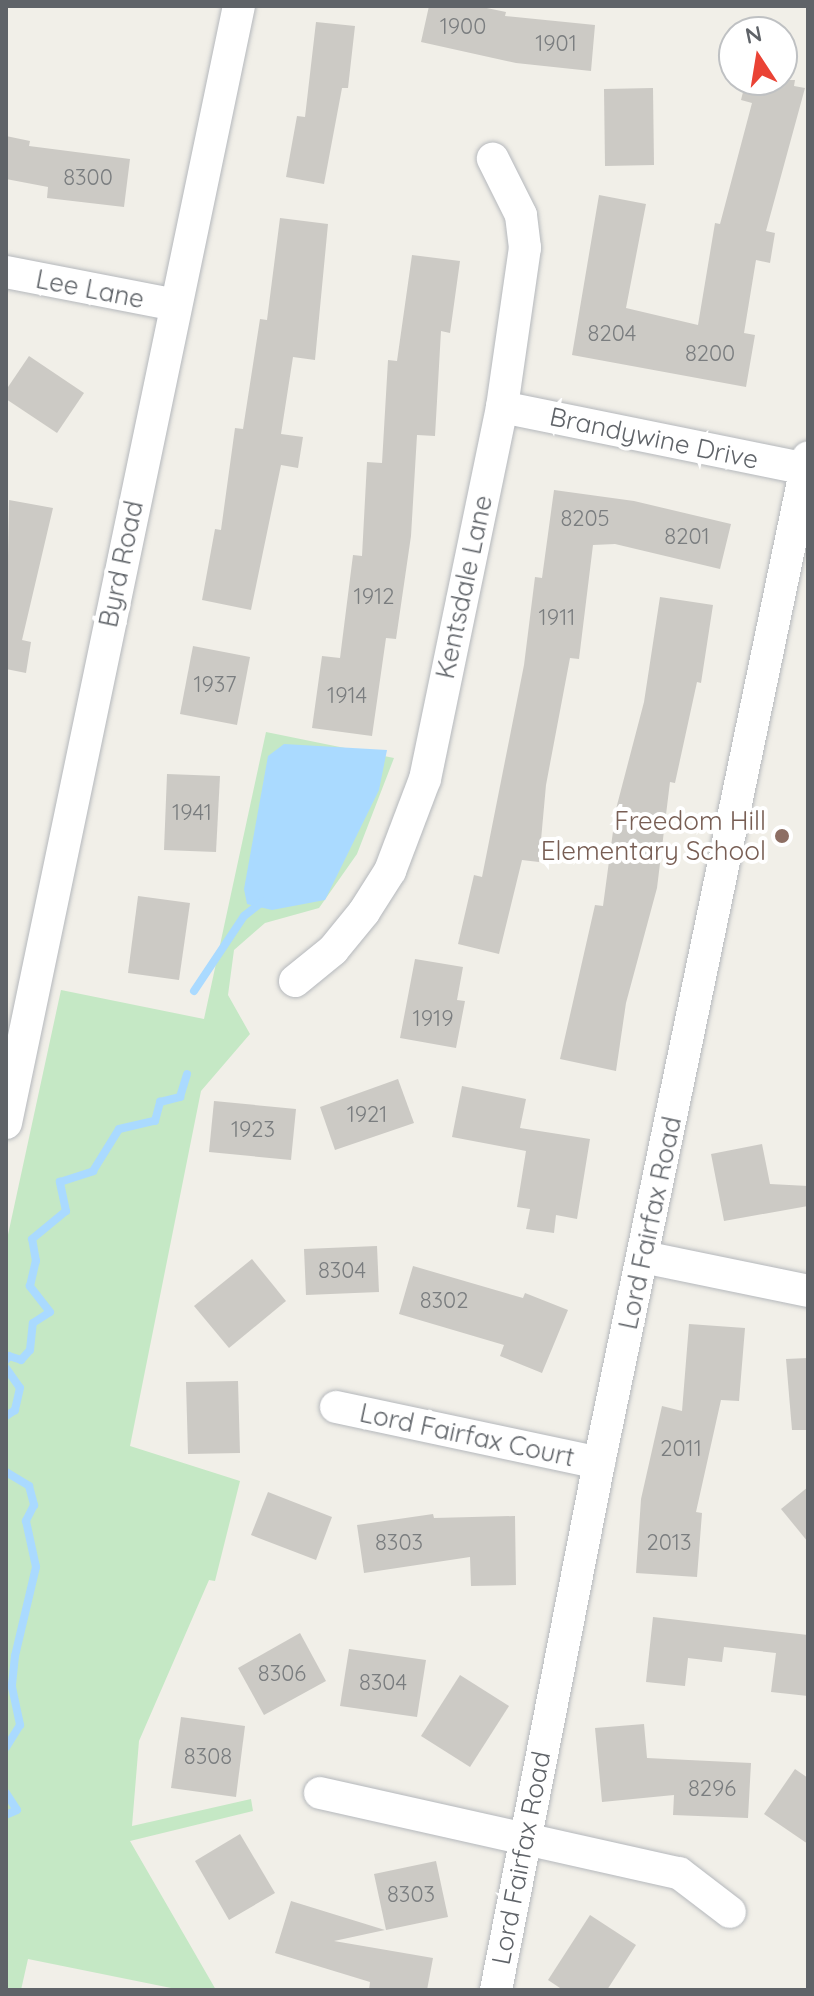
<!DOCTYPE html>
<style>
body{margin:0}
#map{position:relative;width:814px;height:1996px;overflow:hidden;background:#f1efe8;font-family:Quicksand,sans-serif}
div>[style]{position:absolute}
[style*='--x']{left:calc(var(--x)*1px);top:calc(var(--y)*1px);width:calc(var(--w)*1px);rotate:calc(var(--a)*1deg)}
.green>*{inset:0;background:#c5e8c5}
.water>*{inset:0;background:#aadaff}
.stream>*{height:8px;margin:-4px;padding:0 4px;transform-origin:4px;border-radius:4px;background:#aadaff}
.building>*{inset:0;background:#cccac5}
.roads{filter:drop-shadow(0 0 2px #b5b8bc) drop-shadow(0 0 2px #b5b8bc)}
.street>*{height:32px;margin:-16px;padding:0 16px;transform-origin:16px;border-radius:16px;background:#fff}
.dots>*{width:22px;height:22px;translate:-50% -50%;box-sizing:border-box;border:4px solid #fff;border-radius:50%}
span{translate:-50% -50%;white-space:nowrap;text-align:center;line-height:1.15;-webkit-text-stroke:8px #fff;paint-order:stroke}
.number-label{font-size:22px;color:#7a7d7f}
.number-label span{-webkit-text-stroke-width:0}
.street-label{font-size:26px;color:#5f6368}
.education-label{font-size:26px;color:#785e54}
.right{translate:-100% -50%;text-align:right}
.frame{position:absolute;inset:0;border:8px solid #5f6368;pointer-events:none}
.north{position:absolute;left:718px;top:16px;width:80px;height:80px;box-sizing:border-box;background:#fff;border:2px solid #bfc1c3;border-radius:50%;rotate:348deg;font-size:22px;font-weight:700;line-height:32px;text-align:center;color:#5f6368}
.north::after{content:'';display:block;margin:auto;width:28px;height:36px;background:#ea4335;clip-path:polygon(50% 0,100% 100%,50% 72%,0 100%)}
</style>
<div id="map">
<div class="green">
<div style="clip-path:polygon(266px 732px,394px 758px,357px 854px,319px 908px,265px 923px,234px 950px,228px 995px,250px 1034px,201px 1091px,130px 1446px,240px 1481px,215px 1581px,209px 1580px,139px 1741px,132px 1826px,251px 1799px,253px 1811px,130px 1841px,216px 1990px,181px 1990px,28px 1959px,21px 1990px,6px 1990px,6px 1244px,61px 990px,204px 1019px)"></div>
</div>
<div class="water">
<div style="clip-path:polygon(284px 744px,387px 750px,379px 790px,325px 900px,272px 910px,247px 904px,244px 889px,268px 756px)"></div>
</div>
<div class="stream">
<div style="--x:194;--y:991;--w:90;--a:-56.3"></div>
<div style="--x:244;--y:916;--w:24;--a:-38"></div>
<div style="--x:6;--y:1360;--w:5;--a:-53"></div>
<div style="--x:9;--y:1356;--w:13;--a:18"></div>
<div style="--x:21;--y:1360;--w:13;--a:-48"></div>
<div style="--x:30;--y:1350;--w:27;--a:-84"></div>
<div style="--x:33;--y:1323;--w:20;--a:-33"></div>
<div style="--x:50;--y:1312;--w:33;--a:-128"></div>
<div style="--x:30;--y:1286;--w:26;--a:-77"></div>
<div style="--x:36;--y:1261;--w:22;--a:-100"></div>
<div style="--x:32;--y:1239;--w:44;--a:-39.5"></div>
<div style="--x:66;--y:1211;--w:30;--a:-102"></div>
<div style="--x:60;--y:1182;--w:35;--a:-18"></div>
<div style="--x:93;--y:1171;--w:49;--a:-58.2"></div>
<div style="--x:119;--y:1129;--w:37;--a:-13"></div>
<div style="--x:155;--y:1121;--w:20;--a:-75"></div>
<div style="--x:160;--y:1102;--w:21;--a:-14"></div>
<div style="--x:180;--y:1097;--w:24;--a:-73"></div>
<div style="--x:6;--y:1368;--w:24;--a:55"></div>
<div style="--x:20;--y:1388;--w:23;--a:103"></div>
<div style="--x:15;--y:1410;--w:11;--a:146"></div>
<div style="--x:6;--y:1472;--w:27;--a:31"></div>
<div style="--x:29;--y:1486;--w:20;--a:75"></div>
<div style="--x:34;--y:1505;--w:18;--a:117"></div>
<div style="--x:26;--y:1521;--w:47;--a:77.7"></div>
<div style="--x:36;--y:1567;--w:91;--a:103.3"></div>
<div style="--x:15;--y:1656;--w:31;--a:96"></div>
<div style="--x:12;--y:1687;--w:39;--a:78"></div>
<div style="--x:20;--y:1725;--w:26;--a:122"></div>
<div style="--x:6;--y:1793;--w:20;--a:57"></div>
<div style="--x:17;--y:1810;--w:12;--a:156"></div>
</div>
<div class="building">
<div style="clip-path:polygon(429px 6px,477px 6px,506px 12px,505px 16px,595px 25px,591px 71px,516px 63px,421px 42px)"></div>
<div style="clip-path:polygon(316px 22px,355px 26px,348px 88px,342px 88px,324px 184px,286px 177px,297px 116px,305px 117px)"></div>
<div style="clip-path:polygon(746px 80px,795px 80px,794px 86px,805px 88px,766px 231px,775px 233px,770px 263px,756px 260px,744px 333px,755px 335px,746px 387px,572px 355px,599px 195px,646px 204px,626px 308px,698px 325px,715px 223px,720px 224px,752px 103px,741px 100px)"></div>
<div style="clip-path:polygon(653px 88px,654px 165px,605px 166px,604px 89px)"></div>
<div style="clip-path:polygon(6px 136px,30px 141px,29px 146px,130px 159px,124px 207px,47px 198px,48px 187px,6px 179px)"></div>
<div style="clip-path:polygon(280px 218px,328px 224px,315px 360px,293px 357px,281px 434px,303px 437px,298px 468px,281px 465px,251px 610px,202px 600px,215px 529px,221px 530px,235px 428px,243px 429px,260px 319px,267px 320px)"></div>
<div style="clip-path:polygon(412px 255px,460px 261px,450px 333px,441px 331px,435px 436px,417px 435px,411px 536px,396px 639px,386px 638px,372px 736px,312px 728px,322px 656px,340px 658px,353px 555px,362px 556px,367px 462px,382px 463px,388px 360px,397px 361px)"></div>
<div style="clip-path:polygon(29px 356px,84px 393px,57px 433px,6px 399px,6px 390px)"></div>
<div style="clip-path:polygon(554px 490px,634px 501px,731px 524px,720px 569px,615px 544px,593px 545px,579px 659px,570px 658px,546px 785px,539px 862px,522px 860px,499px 954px,458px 944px,474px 875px,482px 877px,524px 665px,535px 577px,542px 578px)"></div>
<div style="clip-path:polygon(9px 500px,53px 508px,22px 640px,31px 642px,26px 673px,6px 669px)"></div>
<div style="clip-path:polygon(660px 597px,713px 605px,701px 683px,697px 682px,675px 783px,670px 782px,657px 888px,626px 1003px,616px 1071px,560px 1059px,595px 905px,603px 906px,616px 809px,644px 702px)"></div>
<div style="clip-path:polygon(193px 646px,250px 657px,237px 725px,180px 714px)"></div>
<div style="clip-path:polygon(167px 774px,220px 776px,216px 852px,164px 850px)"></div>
<div style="clip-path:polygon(138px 896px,190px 903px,179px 980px,128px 973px)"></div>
<div style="clip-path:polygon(415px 959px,463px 967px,457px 1000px,465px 1001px,456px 1048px,400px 1038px)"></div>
<div style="clip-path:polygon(398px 1079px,414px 1123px,335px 1150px,320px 1107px)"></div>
<div style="clip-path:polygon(462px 1086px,526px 1099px,520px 1128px,590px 1139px,577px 1219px,556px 1215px,554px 1233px,526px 1229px,530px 1209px,517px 1207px,526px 1151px,452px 1137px)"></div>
<div style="clip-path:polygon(214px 1101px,296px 1109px,291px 1160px,209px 1152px)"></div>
<div style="clip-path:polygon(762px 1144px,770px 1184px,808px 1186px,808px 1206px,724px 1221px,711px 1154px)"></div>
<div style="clip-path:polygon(377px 1246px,379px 1292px,306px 1295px,304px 1249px)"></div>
<div style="clip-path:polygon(252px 1259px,286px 1301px,229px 1348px,194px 1306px)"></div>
<div style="clip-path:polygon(413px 1266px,523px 1298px,525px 1293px,568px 1310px,542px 1373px,500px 1356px,504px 1345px,399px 1314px)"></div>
<div style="clip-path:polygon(689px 1324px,745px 1328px,739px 1401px,721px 1400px,696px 1512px,702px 1513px,697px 1577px,636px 1573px,641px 1499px,662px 1406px,682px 1411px)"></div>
<div style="clip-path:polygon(808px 1358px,808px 1430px,792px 1430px,786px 1359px)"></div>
<div style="clip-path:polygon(238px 1381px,240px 1453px,188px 1454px,186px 1382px)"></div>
<div style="clip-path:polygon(808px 1487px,808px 1542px,781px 1509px)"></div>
<div style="clip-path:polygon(268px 1492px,332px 1517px,316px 1560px,251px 1535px)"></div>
<div style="clip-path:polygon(433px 1514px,434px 1518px,515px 1516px,516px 1585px,471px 1586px,470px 1557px,364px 1573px,357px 1525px)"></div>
<div style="clip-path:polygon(653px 1617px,808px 1635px,808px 1696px,771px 1692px,776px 1653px,724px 1647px,722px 1662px,688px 1658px,685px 1686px,646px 1682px)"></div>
<div style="clip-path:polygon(300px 1633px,326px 1681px,264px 1715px,238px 1668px)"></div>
<div style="clip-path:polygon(349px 1649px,426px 1660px,417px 1717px,340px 1706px)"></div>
<div style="clip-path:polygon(460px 1675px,509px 1706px,470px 1767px,421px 1736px)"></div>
<div style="clip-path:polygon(181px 1717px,245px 1726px,236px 1797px,171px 1788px)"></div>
<div style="clip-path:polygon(644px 1724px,647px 1758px,751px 1763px,748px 1818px,673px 1815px,674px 1795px,602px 1802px,595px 1728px)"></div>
<div style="clip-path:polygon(795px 1769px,808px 1778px,808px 1844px,764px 1814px)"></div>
<div style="clip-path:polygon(240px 1834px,275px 1893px,229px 1920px,195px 1861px)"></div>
<div style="clip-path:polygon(436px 1861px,448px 1917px,386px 1930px,374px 1874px)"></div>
<div style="clip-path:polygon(291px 1901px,385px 1930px,334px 1941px,433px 1958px,427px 1990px,369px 1990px,370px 1982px,275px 1953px)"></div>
<div style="clip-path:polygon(590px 1915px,636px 1945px,607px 1990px,563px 1990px,548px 1980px)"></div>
</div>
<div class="roads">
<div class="street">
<div style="--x:6;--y:272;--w:172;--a:11"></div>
<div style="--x:502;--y:407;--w:310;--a:11.5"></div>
<div style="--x:295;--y:981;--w:49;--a:-39.2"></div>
<div style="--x:333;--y:950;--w:49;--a:-50.8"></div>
<div style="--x:364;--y:912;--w:49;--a:-57.6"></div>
<div style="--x:390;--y:871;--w:98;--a:-69.2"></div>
<div style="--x:425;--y:779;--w:380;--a:-78.3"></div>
<div style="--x:502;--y:407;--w:161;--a:-81.8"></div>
<div style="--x:525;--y:248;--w:33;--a:-97"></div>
<div style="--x:521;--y:215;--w:63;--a:-116.6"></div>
<div style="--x:6;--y:1123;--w:1141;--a:-78.22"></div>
<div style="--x:643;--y:1257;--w:168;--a:11.6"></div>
<div style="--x:336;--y:1407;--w:269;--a:12"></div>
<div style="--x:320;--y:1793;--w:368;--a:12.6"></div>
<div style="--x:679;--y:1873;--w:64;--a:37.4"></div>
<div style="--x:496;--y:1990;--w:537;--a:-78.94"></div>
<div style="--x:599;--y:1463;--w:1027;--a:-78.26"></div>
</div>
</div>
<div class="dots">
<div style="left:782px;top:836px;background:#8d6e63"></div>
</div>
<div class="number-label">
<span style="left:463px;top:27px">1900</span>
<span style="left:556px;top:44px">1901</span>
<span style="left:88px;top:178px">8300</span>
<span style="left:612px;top:334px">8204</span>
<span style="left:710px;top:354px">8200</span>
<span style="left:585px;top:519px">8205</span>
<span style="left:687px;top:537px">8201</span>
<span style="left:374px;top:597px">1912</span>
<span style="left:557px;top:618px">1911</span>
<span style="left:215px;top:685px">1937</span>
<span style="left:347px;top:696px">1914</span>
<span style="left:192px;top:813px">1941</span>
<span style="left:433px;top:1019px">1919</span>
<span style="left:367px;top:1115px">1921</span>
<span style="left:253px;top:1130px">1923</span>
<span style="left:342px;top:1271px">8304</span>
<span style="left:444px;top:1301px">8302</span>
<span style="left:681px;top:1449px">2011</span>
<span style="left:399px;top:1543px">8303</span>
<span style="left:669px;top:1543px">2013</span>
<span style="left:282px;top:1674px">8306</span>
<span style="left:383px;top:1683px">8304</span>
<span style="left:208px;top:1757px">8308</span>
<span style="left:712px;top:1789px">8296</span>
<span style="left:411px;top:1895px">8303</span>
</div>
<div class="street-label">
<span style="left:90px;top:289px;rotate:11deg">Lee Lane</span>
<span style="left:654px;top:438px;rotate:12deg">Brandywine Drive</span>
<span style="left:121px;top:564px;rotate:-78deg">Byrd Road</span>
<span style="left:464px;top:587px;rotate:-78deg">Kentsdale Lane</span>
<span style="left:650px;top:1223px;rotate:-78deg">Lord Fairfax Road</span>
<span style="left:467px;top:1435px;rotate:12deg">Lord Fairfax Court</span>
<span style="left:521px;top:1858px;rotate:-79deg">Lord Fairfax Road</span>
</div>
<div class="education-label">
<span class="right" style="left:766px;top:836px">Freedom Hill<br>Elementary School</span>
</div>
<div class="frame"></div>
<div class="north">N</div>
</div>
